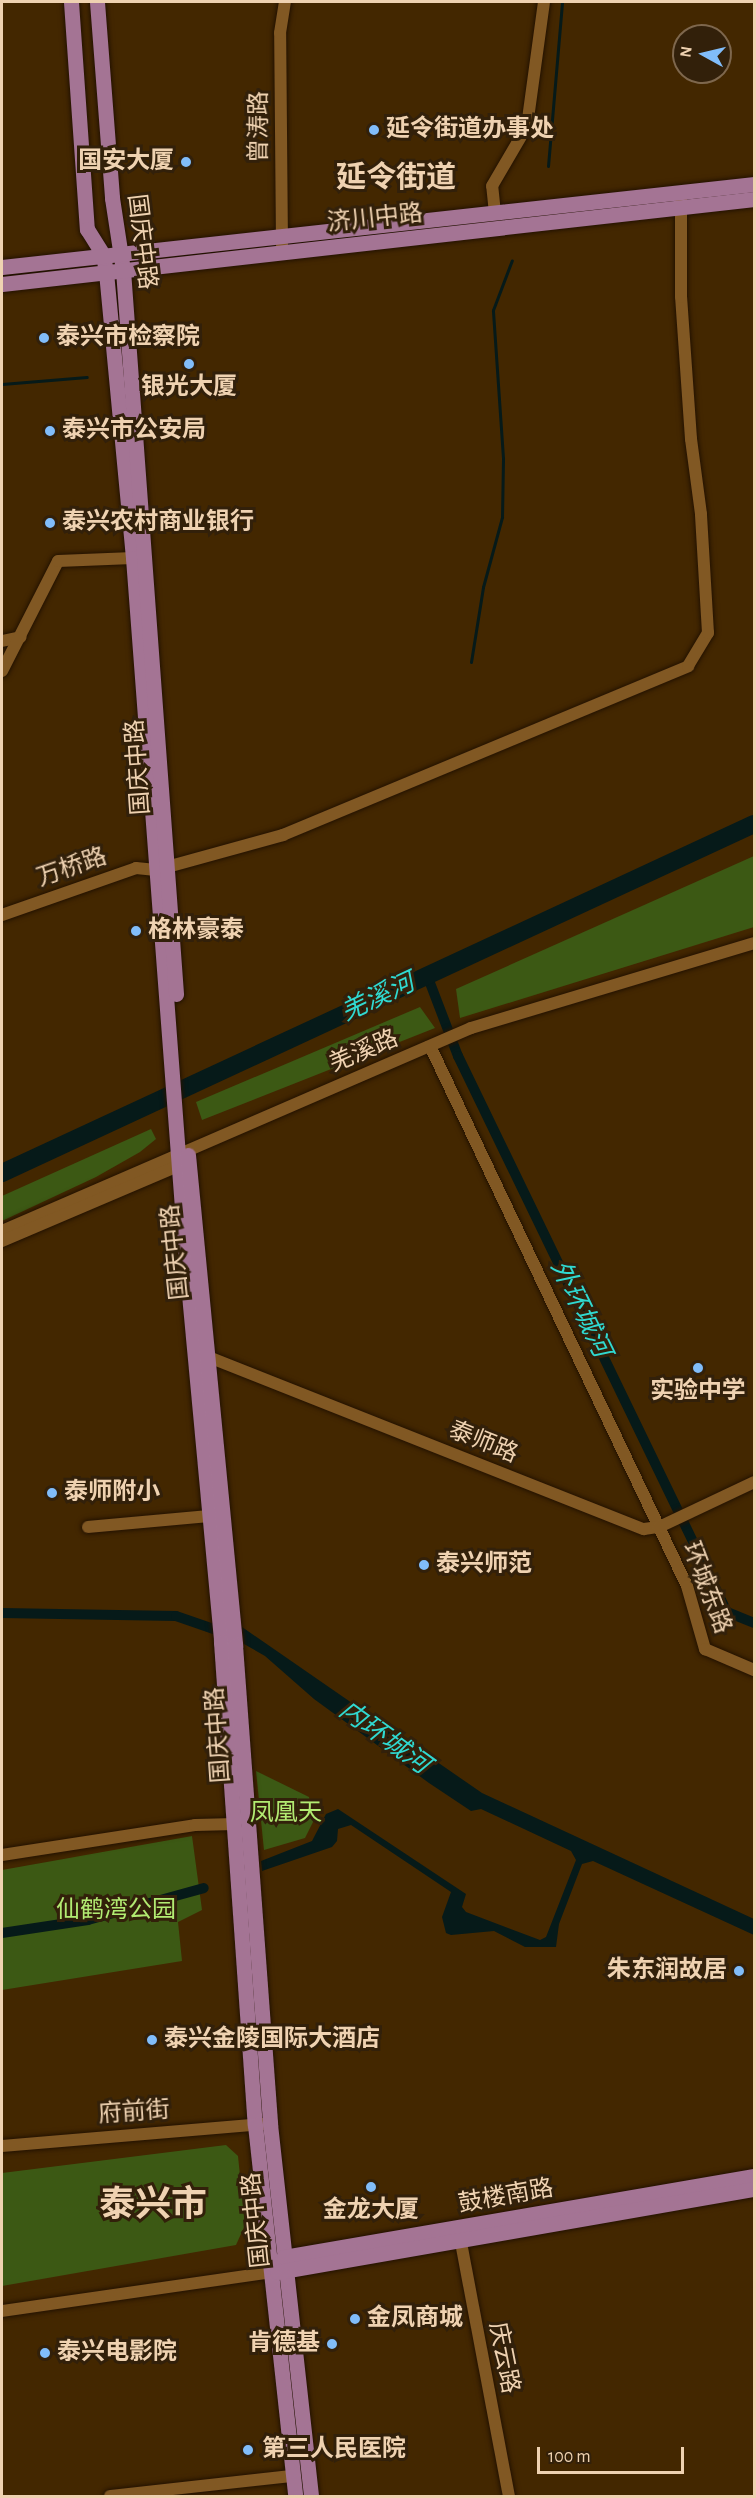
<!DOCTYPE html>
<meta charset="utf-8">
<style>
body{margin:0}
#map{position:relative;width:756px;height:2498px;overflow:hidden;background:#432700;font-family:"Alegreya Sans","Noto Sans SC",sans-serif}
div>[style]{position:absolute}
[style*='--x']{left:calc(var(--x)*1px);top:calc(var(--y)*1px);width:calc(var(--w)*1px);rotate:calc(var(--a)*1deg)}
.green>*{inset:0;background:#3c5914}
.water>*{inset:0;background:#061a19}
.stream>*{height:3px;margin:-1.5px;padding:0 1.5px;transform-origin:1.5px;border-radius:1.5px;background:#061a19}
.canal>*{height:10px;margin:-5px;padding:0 5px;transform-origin:5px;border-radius:5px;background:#061a19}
.river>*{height:18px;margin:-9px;padding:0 9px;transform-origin:9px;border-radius:9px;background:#061a19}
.roads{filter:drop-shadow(0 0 2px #231200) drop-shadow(0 0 2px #231200)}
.minor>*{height:12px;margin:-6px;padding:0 6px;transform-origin:6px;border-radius:6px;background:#815823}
.major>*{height:15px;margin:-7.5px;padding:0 7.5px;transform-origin:7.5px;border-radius:7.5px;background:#a47494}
.dots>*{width:16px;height:16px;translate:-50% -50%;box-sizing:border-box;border:3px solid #32200a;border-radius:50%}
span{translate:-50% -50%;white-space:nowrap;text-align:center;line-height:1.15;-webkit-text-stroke:6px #32200a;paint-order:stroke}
.street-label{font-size:24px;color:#efd2b1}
.poi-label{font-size:24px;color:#efd2b1;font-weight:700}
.left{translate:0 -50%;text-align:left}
.right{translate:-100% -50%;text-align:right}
.park-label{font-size:24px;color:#b2eb72}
.water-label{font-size:26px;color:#30d9d1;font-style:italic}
.district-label{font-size:30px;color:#efd2b1;font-weight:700}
.town-label{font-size:36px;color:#efd2b1;font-weight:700}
.frame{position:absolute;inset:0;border:3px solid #efd2b1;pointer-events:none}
.north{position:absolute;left:672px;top:24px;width:60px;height:60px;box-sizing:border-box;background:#32200a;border:2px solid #7e674d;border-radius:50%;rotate:278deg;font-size:16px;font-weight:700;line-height:24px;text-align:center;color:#efd2b1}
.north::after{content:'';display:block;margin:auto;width:21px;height:27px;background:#81bdfa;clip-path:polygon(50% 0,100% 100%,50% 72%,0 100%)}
.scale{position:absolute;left:537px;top:2447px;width:147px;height:27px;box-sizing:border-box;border:3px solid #efd2b1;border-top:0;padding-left:8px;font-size:18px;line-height:21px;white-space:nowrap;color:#efd2b1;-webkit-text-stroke:4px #32200a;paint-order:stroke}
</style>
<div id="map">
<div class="green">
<div style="clip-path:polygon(754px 856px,754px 927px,460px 1018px,456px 989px)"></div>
<div style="clip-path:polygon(420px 1007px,435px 1028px,202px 1120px,196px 1102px)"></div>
<div style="clip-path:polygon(151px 1129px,156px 1139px,140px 1152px,96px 1177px,2px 1221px,2px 1196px)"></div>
<div style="clip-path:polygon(256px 1771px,309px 1797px,313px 1822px,305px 1838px,264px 1850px)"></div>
<div style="clip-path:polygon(192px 1836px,202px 1910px,178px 1922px,182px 1961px,2px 1990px,2px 1870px)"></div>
<div style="clip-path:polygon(226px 2145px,238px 2156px,245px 2225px,236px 2245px,2px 2286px,2px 2173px)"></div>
</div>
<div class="water">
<div style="clip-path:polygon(242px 1627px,482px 1793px,754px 1919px,754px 1935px,593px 1861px,582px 1864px,559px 1924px,556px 1947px,525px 1947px,494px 1931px,451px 1935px,446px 1933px,442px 1917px,451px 1892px,351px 1825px,338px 1829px,337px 1841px,332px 1847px,262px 1871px,261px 1861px,312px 1841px,326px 1814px,338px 1809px,466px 1894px,462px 1907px,466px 1912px,540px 1940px,546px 1937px,576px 1860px,571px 1851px,481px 1809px,471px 1811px,429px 1783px,314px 1699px,265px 1656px,244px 1644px)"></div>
</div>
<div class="stream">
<div style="--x:548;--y:166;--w:165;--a:-85.1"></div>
<div style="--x:2;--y:384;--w:85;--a:-4.7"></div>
<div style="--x:471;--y:662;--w:76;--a:-80.9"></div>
<div style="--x:483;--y:587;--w:73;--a:-74.8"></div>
<div style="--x:502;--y:517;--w:59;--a:-89"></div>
<div style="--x:503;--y:458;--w:148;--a:-93.9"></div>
<div style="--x:493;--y:310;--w:53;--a:-69.2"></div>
</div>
<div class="canal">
<div style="--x:427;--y:975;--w:87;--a:69.1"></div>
<div style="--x:458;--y:1056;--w:618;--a:64.18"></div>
<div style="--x:727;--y:1612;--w:29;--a:22"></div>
<div style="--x:2;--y:1613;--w:174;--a:1"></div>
<div style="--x:176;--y:1616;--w:52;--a:19.1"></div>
<div style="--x:2;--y:1933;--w:87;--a:-8.6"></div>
<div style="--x:88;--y:1920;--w:120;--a:-15.4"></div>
</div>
<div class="river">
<div style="--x:2;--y:1173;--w:829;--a:-24.9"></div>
</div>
<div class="roads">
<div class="minor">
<div style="--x:495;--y:213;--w:27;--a:-96"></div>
<div style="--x:492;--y:186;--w:69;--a:-59.7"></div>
<div style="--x:527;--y:126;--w:125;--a:-82.2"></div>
<div style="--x:282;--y:245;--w:212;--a:-90.5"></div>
<div style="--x:280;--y:33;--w:31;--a:-81"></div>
<div style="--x:2;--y:641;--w:19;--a:-12"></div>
<div style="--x:2;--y:671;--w:123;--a:-63"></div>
<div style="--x:58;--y:561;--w:75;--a:-2.3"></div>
<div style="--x:2;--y:915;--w:142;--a:-19.3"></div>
<div style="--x:136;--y:868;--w:20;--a:6"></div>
<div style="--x:156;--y:870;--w:132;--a:-15.4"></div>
<div style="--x:283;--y:835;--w:439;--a:-22.6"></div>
<div style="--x:688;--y:666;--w:39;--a:-59"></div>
<div style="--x:708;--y:633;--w:119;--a:-93.4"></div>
<div style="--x:701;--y:514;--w:76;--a:-97.6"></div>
<div style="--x:691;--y:439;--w:142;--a:-94"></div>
<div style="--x:681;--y:297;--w:98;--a:-90"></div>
<div style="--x:430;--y:1046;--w:598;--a:64.55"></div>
<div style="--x:687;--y:1586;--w:66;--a:74.1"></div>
<div style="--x:705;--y:1649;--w:53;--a:23.2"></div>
<div style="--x:2;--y:1231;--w:511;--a:-23.4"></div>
<div style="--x:471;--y:1028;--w:295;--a:-16.7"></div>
<div style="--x:2;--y:1241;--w:199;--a:-23.1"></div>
<div style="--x:201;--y:1354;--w:476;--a:21.6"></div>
<div style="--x:644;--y:1529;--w:15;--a:-8"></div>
<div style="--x:659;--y:1527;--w:105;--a:-25.3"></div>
<div style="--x:88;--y:1527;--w:121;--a:-5.2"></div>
<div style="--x:2;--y:1855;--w:195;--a:-8.8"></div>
<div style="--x:195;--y:1825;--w:40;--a:-1.4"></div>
<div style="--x:2;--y:2146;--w:262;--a:-4.8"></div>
<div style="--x:459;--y:2232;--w:269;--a:79.3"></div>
<div style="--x:2;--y:2311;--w:272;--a:-8.2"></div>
<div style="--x:110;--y:2496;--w:183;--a:-6.3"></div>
</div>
<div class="major">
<div style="--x:71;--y:2;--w:228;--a:86"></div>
<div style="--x:87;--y:229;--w:31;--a:58"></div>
<div style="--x:103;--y:255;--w:17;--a:80"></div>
<div style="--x:106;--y:272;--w:287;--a:84.6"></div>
<div style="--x:133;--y:558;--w:706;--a:85.69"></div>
<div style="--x:186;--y:1262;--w:382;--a:84.7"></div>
<div style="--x:221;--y:1642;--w:484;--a:86"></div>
<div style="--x:255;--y:2125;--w:373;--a:83.8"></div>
<div style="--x:97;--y:2;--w:197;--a:85.6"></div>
<div style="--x:112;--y:198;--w:73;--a:81.3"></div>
<div style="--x:123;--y:270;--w:726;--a:85.81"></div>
<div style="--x:2;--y:267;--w:757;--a:-6.3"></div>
<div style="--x:2;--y:284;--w:757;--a:-6.45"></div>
<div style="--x:188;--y:1155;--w:492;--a:84.5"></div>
<div style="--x:235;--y:1645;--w:480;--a:85.8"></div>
<div style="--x:270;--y:2124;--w:374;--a:83.7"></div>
<div style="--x:279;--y:2263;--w:8;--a:-50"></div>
<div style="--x:284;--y:2257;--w:477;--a:-9.8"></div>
<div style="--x:277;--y:2272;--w:484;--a:-9.9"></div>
</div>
</div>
<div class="dots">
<div style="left:374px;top:130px;background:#81bdfa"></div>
<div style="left:186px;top:162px;background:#81bdfa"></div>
<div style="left:44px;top:338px;background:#81bdfa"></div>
<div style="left:189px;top:364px;background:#81bdfa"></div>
<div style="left:50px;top:431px;background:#81bdfa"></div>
<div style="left:50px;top:523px;background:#81bdfa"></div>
<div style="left:136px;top:931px;background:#81bdfa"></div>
<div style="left:698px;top:1368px;background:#81bdfa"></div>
<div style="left:52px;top:1493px;background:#81bdfa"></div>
<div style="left:424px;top:1565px;background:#81bdfa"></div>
<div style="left:739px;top:1971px;background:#81bdfa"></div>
<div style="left:152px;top:2040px;background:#81bdfa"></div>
<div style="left:371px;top:2187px;background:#81bdfa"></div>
<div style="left:355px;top:2319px;background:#81bdfa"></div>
<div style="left:332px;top:2344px;background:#81bdfa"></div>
<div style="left:45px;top:2353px;background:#81bdfa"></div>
<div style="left:248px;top:2450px;background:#81bdfa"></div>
</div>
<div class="street-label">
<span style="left:260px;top:127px;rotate:-90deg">曾涛路</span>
<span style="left:375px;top:219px;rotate:-6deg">济川中路</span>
<span style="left:141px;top:242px;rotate:83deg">国庆中路</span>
<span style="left:139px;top:767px;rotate:-94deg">国庆中路</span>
<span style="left:72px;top:868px;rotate:-19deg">万桥路</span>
<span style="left:364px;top:1052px;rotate:-23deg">羌溪路</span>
<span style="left:176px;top:1252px;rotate:-96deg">国庆中路</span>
<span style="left:483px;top:1443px;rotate:22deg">泰师路</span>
<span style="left:706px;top:1588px;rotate:69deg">环城东路</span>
<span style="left:219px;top:1735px;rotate:-94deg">国庆中路</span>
<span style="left:134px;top:2113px;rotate:-4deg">府前街</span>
<span style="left:506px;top:2197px;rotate:-10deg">鼓楼南路</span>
<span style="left:257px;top:2220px;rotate:-96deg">国庆中路</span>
<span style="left:503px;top:2358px;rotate:79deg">庆云路</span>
</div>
<div class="poi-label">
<span class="left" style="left:386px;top:130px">延令街道办事处</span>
<span class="right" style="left:174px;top:162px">国安大厦</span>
<span class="left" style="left:56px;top:338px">泰兴市检察院</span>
<span style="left:189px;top:388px">银光大厦</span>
<span class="left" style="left:62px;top:431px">泰兴市公安局</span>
<span class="left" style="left:62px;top:523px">泰兴农村商业银行</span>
<span class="left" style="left:148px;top:931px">格林豪泰</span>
<span style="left:698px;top:1392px">实验中学</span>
<span class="left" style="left:64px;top:1493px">泰师附小</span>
<span class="left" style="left:436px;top:1565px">泰兴师范</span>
<span class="right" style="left:727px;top:1971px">朱东润故居</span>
<span class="left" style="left:164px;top:2040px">泰兴金陵国际大酒店</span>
<span style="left:371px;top:2211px">金龙大厦</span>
<span class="left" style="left:367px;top:2319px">金凤商城</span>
<span class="right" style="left:320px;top:2344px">肯德基</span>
<span class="left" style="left:57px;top:2353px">泰兴电影院</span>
<span class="left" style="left:262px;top:2450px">第三人民医院</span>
</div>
<div class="park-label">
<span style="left:286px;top:1814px">凤凰天</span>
<span style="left:116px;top:1911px">仙鹤湾公园</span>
</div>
<div class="water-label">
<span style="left:378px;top:998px;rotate:-25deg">羌溪河</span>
<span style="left:580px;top:1309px;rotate:64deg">外环城河</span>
<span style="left:384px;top:1738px;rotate:36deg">内环城河</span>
</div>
<div class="district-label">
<span style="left:396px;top:178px">延令街道</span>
</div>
<div class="town-label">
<span style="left:153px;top:2206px">泰兴市</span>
</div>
<div class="frame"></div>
<div class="north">N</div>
<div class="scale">100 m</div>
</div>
